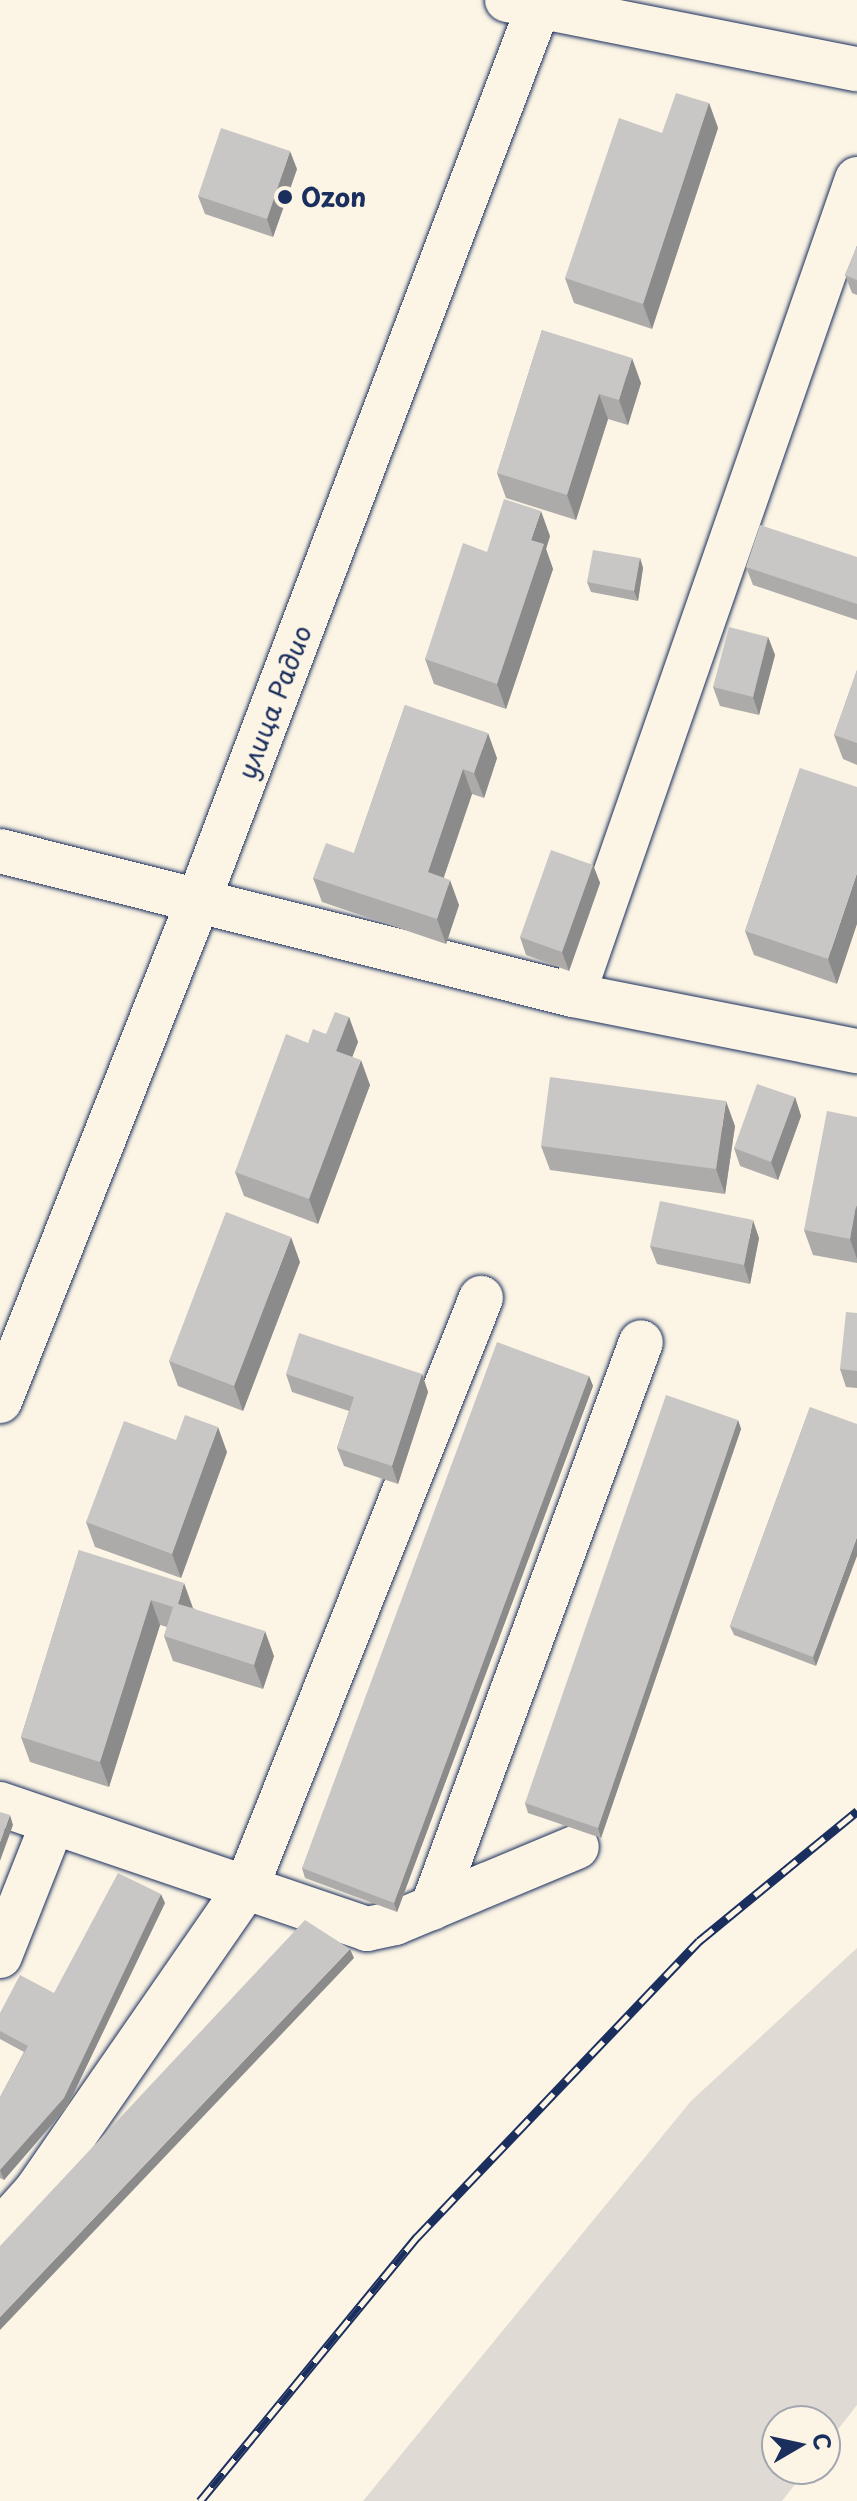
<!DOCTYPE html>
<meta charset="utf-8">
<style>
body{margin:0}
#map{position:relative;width:857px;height:2501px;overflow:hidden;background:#fcf5e5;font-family:"Playpen Sans",sans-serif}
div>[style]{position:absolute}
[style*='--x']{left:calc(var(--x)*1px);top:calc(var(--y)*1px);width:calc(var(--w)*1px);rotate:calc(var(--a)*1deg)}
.green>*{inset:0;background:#dfdbd4}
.roads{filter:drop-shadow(0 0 2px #1b2f5e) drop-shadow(0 0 2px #1b2f5e)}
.minor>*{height:44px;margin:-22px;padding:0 22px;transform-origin:22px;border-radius:22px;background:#fcf5e5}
.major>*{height:44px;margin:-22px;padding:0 22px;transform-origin:22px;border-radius:22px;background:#fcf5e5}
.rail>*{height:9px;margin-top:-4.5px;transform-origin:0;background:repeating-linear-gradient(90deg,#fcf5e5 0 18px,#1b2f5e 0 36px);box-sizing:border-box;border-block:2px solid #1b2f5e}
.wall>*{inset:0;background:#acabaa}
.shaded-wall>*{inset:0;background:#8c8b8b}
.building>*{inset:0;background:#c8c7c6}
.dots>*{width:22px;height:22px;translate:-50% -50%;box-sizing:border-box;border:4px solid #fcf5e5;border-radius:50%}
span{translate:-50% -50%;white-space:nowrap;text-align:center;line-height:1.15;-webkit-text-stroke:8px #fcf5e5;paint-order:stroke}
.poi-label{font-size:26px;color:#1b2f5e;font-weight:700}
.left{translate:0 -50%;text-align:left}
.street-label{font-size:26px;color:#1b2f5e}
.north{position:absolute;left:761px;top:2405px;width:80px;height:80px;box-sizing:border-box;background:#fcf5e5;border:2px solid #a2a6af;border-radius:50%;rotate:81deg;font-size:22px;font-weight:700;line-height:32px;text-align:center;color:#1b2f5e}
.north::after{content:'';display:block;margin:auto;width:28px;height:36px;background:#1b2f5e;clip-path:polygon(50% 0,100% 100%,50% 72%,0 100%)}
</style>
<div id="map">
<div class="green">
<div style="clip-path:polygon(857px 1948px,857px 2405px,825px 2446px,825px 2421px,777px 2421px,777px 2469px,807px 2469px,782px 2501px,363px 2501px,691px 2101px)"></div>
</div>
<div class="roads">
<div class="minor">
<div style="--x:507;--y:0;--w:357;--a:11.2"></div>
<div style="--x:0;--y:851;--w:591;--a:14.11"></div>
<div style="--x:573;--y:995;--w:289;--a:11.2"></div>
<div style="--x:573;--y:995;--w:864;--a:-70.81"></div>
<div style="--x:0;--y:1804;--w:388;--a:18.8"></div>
<div style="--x:367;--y:1929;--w:29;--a:-12"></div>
<div style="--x:395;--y:1923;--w:197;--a:-22.7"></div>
<div style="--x:432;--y:1908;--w:603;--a:-69.73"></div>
<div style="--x:0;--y:1956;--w:144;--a:-68.4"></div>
<div style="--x:0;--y:2231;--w:54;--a:-48"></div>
<div style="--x:36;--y:2191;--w:371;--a:-55.3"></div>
<div style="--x:247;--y:1886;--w:633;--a:-68.3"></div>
</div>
<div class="major">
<div style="--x:0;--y:1401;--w:540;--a:-68.38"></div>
<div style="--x:199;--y:899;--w:962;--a:-69.17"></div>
</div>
</div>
<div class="rail">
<div style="--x:200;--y:2501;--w:342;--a:-50.6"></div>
<div style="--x:417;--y:2237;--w:409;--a:-46.4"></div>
<div style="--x:699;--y:1941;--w:205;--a:-39.4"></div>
</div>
<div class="wall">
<div style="clip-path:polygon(709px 103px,718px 128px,652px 329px,574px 303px,565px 278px,662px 133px)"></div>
<div style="clip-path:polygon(297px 169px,273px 237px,205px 214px,198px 196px)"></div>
<div style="clip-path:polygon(857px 246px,857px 295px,852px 293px,845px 275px)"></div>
<div style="clip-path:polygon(542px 330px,641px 383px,628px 425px,608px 419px,576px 520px,506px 498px,497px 473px)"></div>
<div style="clip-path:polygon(550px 536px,546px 549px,553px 569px,506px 709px,434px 684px,425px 659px,487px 552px)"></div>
<div style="clip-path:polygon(857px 557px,857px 620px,753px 585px,746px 567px)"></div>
<div style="clip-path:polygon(640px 558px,643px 568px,638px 601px,591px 592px,587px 582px)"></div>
<div style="clip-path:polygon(768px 637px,775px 655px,759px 715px,720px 706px,713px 687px)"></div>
<div style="clip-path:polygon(857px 670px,857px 765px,843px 759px,834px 735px)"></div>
<div style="clip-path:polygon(405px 705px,497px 758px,484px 798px,472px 794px,444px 877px,459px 905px,446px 944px,322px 902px,313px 878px,354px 853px)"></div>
<div style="clip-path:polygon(800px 768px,837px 984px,754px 955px,745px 931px)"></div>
<div style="clip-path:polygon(593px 865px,600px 883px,569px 971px,526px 955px,520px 937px)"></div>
<div style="clip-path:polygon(349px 1017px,358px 1042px,352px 1057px,370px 1085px,318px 1224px,244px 1196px,235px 1172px,326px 1034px)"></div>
<div style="clip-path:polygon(795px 1097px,801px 1116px,778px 1180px,740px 1166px,734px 1148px)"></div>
<div style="clip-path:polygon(857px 1117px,857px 1263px,813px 1255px,804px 1230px)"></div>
<div style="clip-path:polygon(735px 1126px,725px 1194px,550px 1170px,541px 1146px)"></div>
<div style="clip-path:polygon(759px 1238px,750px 1284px,657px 1264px,650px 1246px)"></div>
<div style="clip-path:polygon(300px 1262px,243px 1411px,178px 1386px,169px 1361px)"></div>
<div style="clip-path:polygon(857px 1313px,857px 1388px,846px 1387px,840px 1369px)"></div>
<div style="clip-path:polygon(286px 1374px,422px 1374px,428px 1392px,398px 1484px,344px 1466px,337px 1448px,349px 1411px,292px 1392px)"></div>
<div style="clip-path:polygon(589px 1376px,593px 1386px,397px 1912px,305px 1878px,302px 1868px)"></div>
<div style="clip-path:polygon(810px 1407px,816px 1666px,734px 1635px,730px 1626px)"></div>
<div style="clip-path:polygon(738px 1420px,741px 1429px,601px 1838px,528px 1813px,525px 1803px)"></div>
<div style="clip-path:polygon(176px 1440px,227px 1452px,181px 1578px,95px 1547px,86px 1522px)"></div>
<div style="clip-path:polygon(79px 1550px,193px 1608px,274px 1656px,263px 1689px,173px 1661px,164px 1636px,167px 1627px,160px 1625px,109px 1787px,30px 1762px,21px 1737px)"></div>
<div style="clip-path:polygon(165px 1903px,67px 2107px,4px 2180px,0 2178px,0 2097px,24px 2052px,0 2039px,0 2013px,54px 1993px)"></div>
</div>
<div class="shaded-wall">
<div style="clip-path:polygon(709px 103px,718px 128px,652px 329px,643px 304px)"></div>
<div style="clip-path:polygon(290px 151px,297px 169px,273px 237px,267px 219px)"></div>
<div style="clip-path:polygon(632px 358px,641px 383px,628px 425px,619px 400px)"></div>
<div style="clip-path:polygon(599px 394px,608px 419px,576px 520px,567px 495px)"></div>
<div style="clip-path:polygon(541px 511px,550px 536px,546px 549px,553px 569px,506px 709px,497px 684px,531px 540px)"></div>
<div style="clip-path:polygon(640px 558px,643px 568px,638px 601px,634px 591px)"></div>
<div style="clip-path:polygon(768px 637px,775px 655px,759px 715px,753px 697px)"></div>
<div style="clip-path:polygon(488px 733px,497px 758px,484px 798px,474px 773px)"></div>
<div style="clip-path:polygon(463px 769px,472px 794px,437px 897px,428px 872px)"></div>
<div style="clip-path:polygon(593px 865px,600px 883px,569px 971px,562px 952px)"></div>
<div style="clip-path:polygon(857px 873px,857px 924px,837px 984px,828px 959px)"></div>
<div style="clip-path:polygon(450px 880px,459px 905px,446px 944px,437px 919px)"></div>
<div style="clip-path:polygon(349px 1017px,358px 1042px,345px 1076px,336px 1051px)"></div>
<div style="clip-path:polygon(361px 1060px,370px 1085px,318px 1224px,309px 1199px)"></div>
<div style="clip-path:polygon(795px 1097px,801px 1116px,778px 1180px,771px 1162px)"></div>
<div style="clip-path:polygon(726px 1101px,735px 1126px,725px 1194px,716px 1169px)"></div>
<div style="clip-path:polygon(856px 1206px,857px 1209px,857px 1259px,850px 1239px)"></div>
<div style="clip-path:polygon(753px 1220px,759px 1238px,750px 1284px,744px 1265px)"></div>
<div style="clip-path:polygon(291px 1237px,300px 1262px,243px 1411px,234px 1386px)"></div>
<div style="clip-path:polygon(422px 1374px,428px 1392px,398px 1484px,392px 1466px)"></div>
<div style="clip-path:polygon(589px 1376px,593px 1386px,397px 1912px,394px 1903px)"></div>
<div style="clip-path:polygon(738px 1420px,741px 1429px,601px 1838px,598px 1828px)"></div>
<div style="clip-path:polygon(218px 1427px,227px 1452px,181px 1578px,172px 1554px)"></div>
<div style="clip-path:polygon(857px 1537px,857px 1556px,816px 1666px,813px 1657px)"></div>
<div style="clip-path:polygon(184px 1583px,193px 1608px,178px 1604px)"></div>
<div style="clip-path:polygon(151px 1600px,160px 1625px,109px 1787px,100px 1762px)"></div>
<div style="clip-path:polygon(265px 1631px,274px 1656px,263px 1689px,254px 1665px)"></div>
<div style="clip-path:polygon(10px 1815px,13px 1825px,0 1861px,0 1842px)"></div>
<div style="clip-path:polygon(161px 1894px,165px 1903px,67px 2107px,4px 2180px,0 2170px)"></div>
<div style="clip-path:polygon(350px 1949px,354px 1958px,0 2330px,0 2317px)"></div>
</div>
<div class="building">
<div style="clip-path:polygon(676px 93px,709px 103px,643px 304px,565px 278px,619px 118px,662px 133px)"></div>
<div style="clip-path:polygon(221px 128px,290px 151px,267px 219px,198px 196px)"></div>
<div style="clip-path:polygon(857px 246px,857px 280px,845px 275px)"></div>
<div style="clip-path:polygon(542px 330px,632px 358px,619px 400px,599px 394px,567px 495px,497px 473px)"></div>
<div style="clip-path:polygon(504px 499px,541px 511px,531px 540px,544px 544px,497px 684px,425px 659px,463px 543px,487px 552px)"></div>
<div style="clip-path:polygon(760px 525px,857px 557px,857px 604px,746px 567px)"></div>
<div style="clip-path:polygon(593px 550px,640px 558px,634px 591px,587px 582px)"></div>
<div style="clip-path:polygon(729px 627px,768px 637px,753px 697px,713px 687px)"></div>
<div style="clip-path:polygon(857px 670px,857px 743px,834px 735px)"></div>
<div style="clip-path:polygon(405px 705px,488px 733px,474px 773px,463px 769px,428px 872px,450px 880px,437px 919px,313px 878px,326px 843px,354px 853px)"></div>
<div style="clip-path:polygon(800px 768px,857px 787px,857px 873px,828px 959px,745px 931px)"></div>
<div style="clip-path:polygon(551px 850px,593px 865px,562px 952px,520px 937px)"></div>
<div style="clip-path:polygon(335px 1012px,349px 1017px,336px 1051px,361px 1060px,309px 1199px,235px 1172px,286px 1034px,308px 1043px,313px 1029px,326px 1034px)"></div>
<div style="clip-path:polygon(550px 1077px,726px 1101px,716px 1169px,541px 1146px)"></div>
<div style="clip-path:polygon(757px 1084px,795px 1097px,771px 1162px,734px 1148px)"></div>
<div style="clip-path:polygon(827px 1111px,857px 1117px,857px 1206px,856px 1206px,850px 1239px,804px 1230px)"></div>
<div style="clip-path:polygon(660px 1201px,753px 1220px,744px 1265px,650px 1246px)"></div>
<div style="clip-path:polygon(226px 1212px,291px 1237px,234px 1386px,169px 1361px)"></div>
<div style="clip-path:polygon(846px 1312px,857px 1313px,857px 1371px,840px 1369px)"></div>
<div style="clip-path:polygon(299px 1333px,422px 1374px,392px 1466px,337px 1448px,354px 1397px,286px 1374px)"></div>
<div style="clip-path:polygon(497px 1342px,589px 1376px,394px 1903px,302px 1868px)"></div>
<div style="clip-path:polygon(666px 1395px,738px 1420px,598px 1828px,525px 1803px)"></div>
<div style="clip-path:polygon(810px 1407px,857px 1424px,857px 1537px,813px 1657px,730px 1626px)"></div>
<div style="clip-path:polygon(185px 1415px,218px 1427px,172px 1554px,86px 1522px,124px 1421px,176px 1440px)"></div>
<div style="clip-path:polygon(79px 1550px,184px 1583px,178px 1604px,265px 1631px,254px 1665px,164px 1636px,173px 1607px,151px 1600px,100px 1762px,21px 1737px)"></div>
<div style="clip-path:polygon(0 1812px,10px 1815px,0 1842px)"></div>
<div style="clip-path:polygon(118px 1873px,161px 1894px,64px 2098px,0 2170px,0 2097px,28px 2046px,0 2031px,0 2013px,20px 1975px,54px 1993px)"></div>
<div style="clip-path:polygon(305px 1920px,350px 1949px,0 2317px,0 2246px)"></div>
</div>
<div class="dots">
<div style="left:285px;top:197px;background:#1b2f5e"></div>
</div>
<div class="poi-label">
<span class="left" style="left:301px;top:197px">Ozon</span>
</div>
<div class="street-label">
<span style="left:274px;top:702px;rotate:-69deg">улица Радио</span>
</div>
<div class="north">С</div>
</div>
